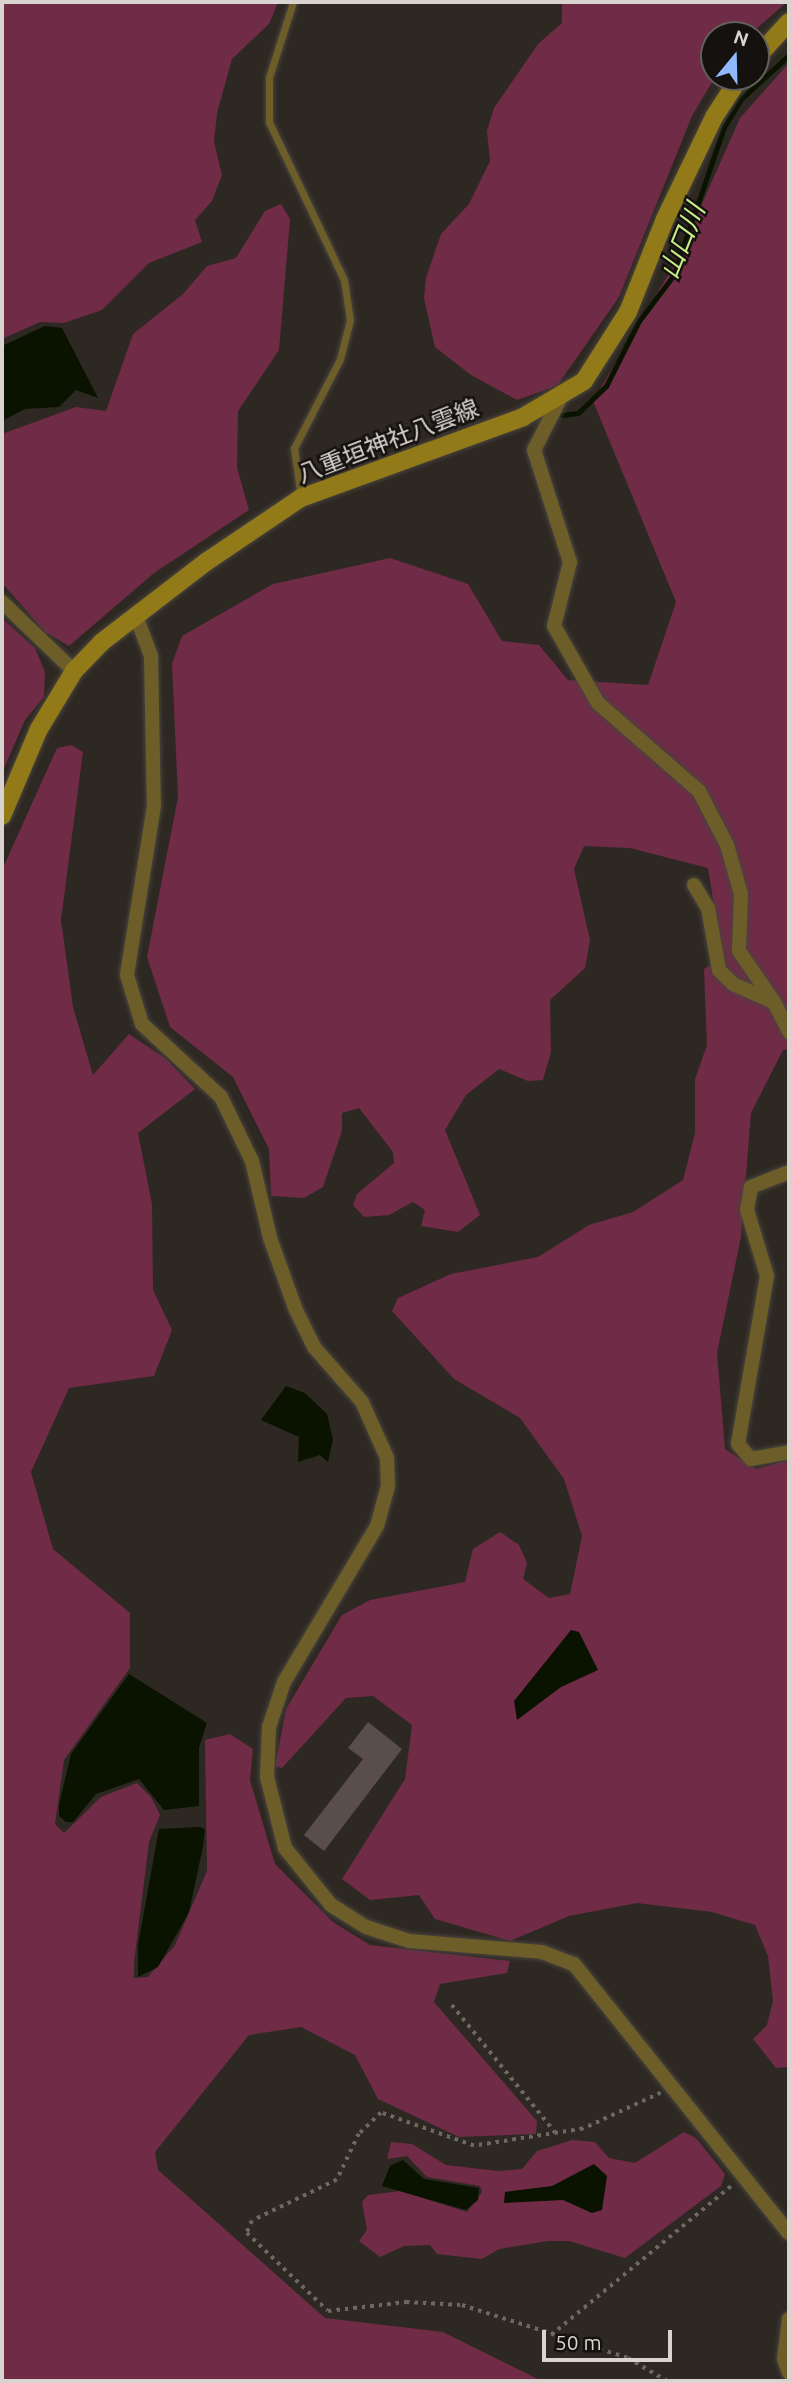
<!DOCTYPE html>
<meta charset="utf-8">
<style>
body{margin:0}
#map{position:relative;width:791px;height:2383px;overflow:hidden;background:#2e2822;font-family:Ubuntu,"Noto Sans JP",sans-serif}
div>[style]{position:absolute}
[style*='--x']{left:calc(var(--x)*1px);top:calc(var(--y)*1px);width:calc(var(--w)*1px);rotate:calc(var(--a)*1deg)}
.green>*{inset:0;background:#702b47}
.water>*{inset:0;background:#0a1200}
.stream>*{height:5px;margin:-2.5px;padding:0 2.5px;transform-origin:2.5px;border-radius:2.5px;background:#0a1200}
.building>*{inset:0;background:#594e4c}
.path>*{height:3.5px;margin-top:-1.75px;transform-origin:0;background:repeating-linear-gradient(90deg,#6e6863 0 3.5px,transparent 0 8.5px)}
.roads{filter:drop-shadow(0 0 2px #49443e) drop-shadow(0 0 2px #49443e)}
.lane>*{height:7px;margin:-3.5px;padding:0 3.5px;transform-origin:3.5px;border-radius:3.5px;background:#6d5e29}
.street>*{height:14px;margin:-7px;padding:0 7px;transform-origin:7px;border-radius:7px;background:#6d5e29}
.secondary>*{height:18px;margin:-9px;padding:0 9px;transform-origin:9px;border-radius:9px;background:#937a19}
span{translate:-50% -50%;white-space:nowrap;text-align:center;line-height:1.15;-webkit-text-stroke:5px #14110f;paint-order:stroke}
.street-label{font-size:24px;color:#d9d4d0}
.water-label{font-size:26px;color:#caef88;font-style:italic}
.frame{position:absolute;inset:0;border:4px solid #d9d4d0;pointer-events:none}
.north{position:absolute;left:700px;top:21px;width:70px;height:70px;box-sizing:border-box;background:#14110f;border:2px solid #635f5c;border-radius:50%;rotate:19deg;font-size:19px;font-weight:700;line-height:28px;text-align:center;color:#d9d4d0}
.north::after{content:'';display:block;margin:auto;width:24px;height:32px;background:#91b8fd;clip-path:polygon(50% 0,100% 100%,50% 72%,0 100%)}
.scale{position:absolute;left:542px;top:2330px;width:130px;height:32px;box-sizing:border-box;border:4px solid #d9d4d0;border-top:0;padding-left:9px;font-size:21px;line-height:24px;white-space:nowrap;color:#d9d4d0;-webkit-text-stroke:5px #14110f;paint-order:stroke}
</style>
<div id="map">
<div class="green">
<div style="clip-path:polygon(2px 2px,278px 2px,269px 24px,232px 59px,217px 113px,214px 142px,222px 175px,212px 201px,195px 220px,202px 242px,149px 263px,102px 310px,64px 323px,40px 322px,2px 339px)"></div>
<div style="clip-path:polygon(562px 2px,787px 2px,749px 35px,714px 35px,715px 77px,692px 116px,619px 297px,557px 386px,517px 400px,471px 375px,435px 347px,424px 298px,426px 278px,441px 234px,469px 204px,490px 161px,487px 131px,494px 108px,538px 44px,562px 23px)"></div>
<div style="clip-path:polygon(789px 63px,789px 1049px,783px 1050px,751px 1113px,741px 1237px,717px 1353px,725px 1449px,756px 1469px,789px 1460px,789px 2067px,776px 2068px,753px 2039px,767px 2025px,773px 2001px,768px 1956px,755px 1925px,712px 1912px,637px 1903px,569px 1916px,510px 1941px,435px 1919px,419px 1895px,370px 1900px,342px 1879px,405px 1779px,412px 1725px,373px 1696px,346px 1698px,282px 1768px,275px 1766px,286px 1709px,342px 1615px,370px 1600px,465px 1582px,473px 1549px,500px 1532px,519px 1545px,527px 1563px,523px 1579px,549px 1598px,570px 1594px,582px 1536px,564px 1479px,520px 1418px,454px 1379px,392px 1311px,398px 1298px,451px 1274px,538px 1257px,589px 1225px,633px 1212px,683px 1180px,695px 1133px,695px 1079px,707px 1045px,704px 969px,722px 957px,708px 868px,630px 848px,584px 846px,574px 869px,590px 940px,585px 968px,550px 1000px,551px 1052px,543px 1080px,528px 1081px,499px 1069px,466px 1095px,445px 1130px,480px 1215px,458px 1232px,421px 1226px,425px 1210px,413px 1202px,389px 1215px,364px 1217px,353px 1205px,357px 1194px,394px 1163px,393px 1152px,359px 1108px,342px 1113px,342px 1131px,323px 1187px,304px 1198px,271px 1196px,269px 1149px,233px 1077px,170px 1027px,147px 957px,178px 797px,172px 664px,182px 636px,273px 584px,390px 558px,468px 584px,502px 641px,539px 645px,568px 680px,648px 685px,676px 602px,593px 401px,677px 260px,740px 118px)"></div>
<div style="clip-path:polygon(281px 204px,290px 219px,279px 350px,238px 411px,237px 468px,249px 510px,154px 573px,69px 646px,45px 632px,2px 583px,2px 434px,76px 407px,106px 411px,133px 334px,183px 294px,207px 266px,236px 258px,265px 211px)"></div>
<div style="clip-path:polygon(2px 618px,35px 648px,45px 672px,44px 697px,25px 720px,2px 773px)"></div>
<div style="clip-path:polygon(71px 745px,83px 752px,61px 920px,73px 1007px,93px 1075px,129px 1034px,165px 1058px,195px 1089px,138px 1133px,152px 1204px,153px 1290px,172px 1330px,154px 1376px,69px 1388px,31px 1472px,53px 1549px,130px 1613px,130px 1668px,64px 1760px,55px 1824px,64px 1833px,101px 1797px,137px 1783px,151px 1797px,160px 1815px,149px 1842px,134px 1963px,134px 1978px,148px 1977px,175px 1945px,207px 1871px,205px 1740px,230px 1734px,253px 1749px,250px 1780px,275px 1864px,333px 1922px,370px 1945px,510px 1961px,507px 1973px,440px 1984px,434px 2002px,537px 2121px,536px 2134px,459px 2137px,378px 2099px,355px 2055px,301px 2027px,249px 2035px,155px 2152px,158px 2170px,325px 2318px,443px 2332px,542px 2381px,2px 2381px,2px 870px,57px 748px)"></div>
<div style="clip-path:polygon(684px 2132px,696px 2138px,725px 2174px,721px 2186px,625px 2258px,569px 2241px,548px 2241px,499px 2249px,482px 2259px,437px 2254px,430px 2245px,404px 2246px,380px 2257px,359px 2241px,367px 2230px,362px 2202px,368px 2195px,400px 2191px,467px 2212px,482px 2192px,480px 2186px,427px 2177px,407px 2156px,387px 2159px,391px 2142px,412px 2144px,446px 2165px,498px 2171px,522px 2169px,537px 2151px,572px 2140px,595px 2142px,609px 2158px,635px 2163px)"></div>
</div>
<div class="water">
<div style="clip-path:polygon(45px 326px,62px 328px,98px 398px,76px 390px,59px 407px,25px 409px,2px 421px,2px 346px)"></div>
<div style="clip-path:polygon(286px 1386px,305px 1393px,327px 1414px,333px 1439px,328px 1462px,320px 1455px,298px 1462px,299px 1437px,261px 1420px)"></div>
<div style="clip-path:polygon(571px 1630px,579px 1632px,598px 1670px,561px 1687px,517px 1720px,514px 1701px)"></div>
<div style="clip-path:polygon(129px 1674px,207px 1723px,199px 1747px,199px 1806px,164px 1810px,139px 1779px,96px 1794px,73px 1822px,66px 1822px,59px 1816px,59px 1805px,71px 1754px)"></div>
<div style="clip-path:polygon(159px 1829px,200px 1827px,205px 1829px,203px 1846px,189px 1912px,158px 1967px,138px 1977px,138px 1945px)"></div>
<div style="clip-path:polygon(403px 2160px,424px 2179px,479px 2188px,478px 2200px,466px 2210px,382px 2186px,390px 2166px)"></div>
<div style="clip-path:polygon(594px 2164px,607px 2176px,602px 2210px,592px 2213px,563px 2200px,504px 2203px,505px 2192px,552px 2186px)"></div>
</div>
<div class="stream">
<div style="--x:562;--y:415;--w:16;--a:-7"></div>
<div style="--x:578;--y:413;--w:39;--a:-44"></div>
<div style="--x:606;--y:386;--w:73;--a:-63.1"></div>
<div style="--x:639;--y:321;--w:56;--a:-52.9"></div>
<div style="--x:673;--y:276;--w:157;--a:-71.1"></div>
<div style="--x:724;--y:127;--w:31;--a:-59"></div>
<div style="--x:740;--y:100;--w:67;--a:-42.6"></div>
</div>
<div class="building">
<div style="clip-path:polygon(368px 1722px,402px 1749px,324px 1851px,304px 1835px,363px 1759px,348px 1748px)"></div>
</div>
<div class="path">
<div style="--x:452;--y:2005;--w:169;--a:51"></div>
<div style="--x:661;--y:2093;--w:86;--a:155.2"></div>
<div style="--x:583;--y:2129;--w:110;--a:171.1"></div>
<div style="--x:474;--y:2146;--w:99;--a:-160.5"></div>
<div style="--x:381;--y:2113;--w:30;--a:136"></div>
<div style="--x:359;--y:2134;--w:51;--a:115.6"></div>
<div style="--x:337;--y:2180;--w:94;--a:154.2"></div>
<div style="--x:252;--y:2221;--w:13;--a:113"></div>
<div style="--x:247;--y:2233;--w:112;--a:43.9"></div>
<div style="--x:328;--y:2311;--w:79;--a:-6.6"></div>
<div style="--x:406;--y:2302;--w:56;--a:3.1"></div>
<div style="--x:462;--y:2305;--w:174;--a:17.7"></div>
<div style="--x:628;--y:2358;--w:45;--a:30.5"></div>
<div style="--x:551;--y:2335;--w:234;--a:-39.6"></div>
</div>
<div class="roads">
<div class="lane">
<div style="--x:293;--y:2;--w:79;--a:107.7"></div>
<div style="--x:269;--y:77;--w:45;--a:90"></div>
<div style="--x:269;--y:122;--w:175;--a:64.6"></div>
<div style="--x:344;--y:280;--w:40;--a:81.5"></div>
<div style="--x:350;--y:320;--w:40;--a:104.4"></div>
<div style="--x:340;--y:359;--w:100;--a:117.3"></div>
<div style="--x:294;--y:448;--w:50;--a:82"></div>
</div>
<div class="street">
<div style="--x:560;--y:399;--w:57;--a:117"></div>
<div style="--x:534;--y:450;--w:118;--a:72.2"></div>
<div style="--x:570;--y:562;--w:66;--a:104"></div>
<div style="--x:554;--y:626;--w:89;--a:60.3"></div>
<div style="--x:598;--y:703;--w:134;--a:41.1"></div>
<div style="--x:699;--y:791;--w:61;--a:62.6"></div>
<div style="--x:727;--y:845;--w:51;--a:74.1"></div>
<div style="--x:741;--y:894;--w:57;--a:92"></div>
<div style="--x:739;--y:951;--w:62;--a:55.5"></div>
<div style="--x:2;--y:602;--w:100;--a:43.8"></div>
<div style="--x:136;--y:616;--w:43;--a:69.4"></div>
<div style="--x:151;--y:656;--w:150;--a:88.9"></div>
<div style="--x:154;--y:806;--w:171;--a:99.1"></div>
<div style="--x:127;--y:975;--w:51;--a:73"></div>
<div style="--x:142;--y:1024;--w:108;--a:42.7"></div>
<div style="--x:221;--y:1097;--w:71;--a:64.2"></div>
<div style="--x:252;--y:1161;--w:79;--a:76.8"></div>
<div style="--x:270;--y:1238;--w:74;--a:70.3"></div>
<div style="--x:295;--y:1308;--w:43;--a:64"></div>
<div style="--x:314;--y:1347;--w:73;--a:48.9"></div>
<div style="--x:362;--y:1402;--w:61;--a:65.9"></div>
<div style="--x:387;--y:1458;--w:28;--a:88"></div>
<div style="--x:388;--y:1486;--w:41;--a:105.4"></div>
<div style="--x:377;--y:1526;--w:182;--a:120.8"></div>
<div style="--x:284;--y:1682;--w:47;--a:108.4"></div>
<div style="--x:269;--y:1727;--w:50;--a:92.3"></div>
<div style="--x:267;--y:1777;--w:73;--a:75.8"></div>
<div style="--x:285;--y:1848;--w:73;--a:51.1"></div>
<div style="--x:331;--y:1905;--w:41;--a:32.2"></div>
<div style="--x:366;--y:1927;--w:45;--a:18"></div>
<div style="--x:409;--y:1941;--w:133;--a:4.7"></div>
<div style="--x:542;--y:1952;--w:34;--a:21"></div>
<div style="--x:574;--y:1964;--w:344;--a:51.4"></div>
<div style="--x:694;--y:885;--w:27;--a:59"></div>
<div style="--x:708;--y:908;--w:63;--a:79.9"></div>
<div style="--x:719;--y:970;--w:20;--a:45"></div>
<div style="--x:733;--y:984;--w:45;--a:23.7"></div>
<div style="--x:774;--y:1002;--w:34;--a:63"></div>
<div style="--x:789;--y:1172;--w:41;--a:158.5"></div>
<div style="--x:751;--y:1187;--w:23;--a:100"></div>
<div style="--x:747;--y:1210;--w:69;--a:73.1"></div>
<div style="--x:767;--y:1276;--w:170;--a:99.8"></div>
<div style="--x:738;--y:1444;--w:20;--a:49"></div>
<div style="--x:751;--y:1459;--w:39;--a:-10"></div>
<div style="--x:789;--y:2319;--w:40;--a:97.1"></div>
<div style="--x:784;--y:2359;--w:15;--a:70"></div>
</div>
<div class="secondary">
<div style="--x:756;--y:58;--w:49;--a:-47.5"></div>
<div style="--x:2;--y:816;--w:95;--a:-67"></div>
<div style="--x:39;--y:729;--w:68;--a:-58.9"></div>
<div style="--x:74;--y:671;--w:40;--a:-46"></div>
<div style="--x:102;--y:642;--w:131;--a:-37.6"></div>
<div style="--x:206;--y:562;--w:115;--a:-34"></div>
<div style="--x:301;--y:498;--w:236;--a:-20"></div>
<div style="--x:523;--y:417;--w:71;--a:-30.5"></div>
<div style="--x:584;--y:381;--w:82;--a:-57.5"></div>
<div style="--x:628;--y:312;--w:100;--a:-68.3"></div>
<div style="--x:665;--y:219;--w:113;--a:-64.3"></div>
<div style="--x:714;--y:117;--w:48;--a:-57"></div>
</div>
</div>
<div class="street-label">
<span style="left:388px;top:441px;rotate:-21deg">八重垣神社八雲線</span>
</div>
<div class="water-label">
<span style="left:682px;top:241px;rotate:-68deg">山口川</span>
</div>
<div class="frame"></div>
<div class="north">N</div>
<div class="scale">50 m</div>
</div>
